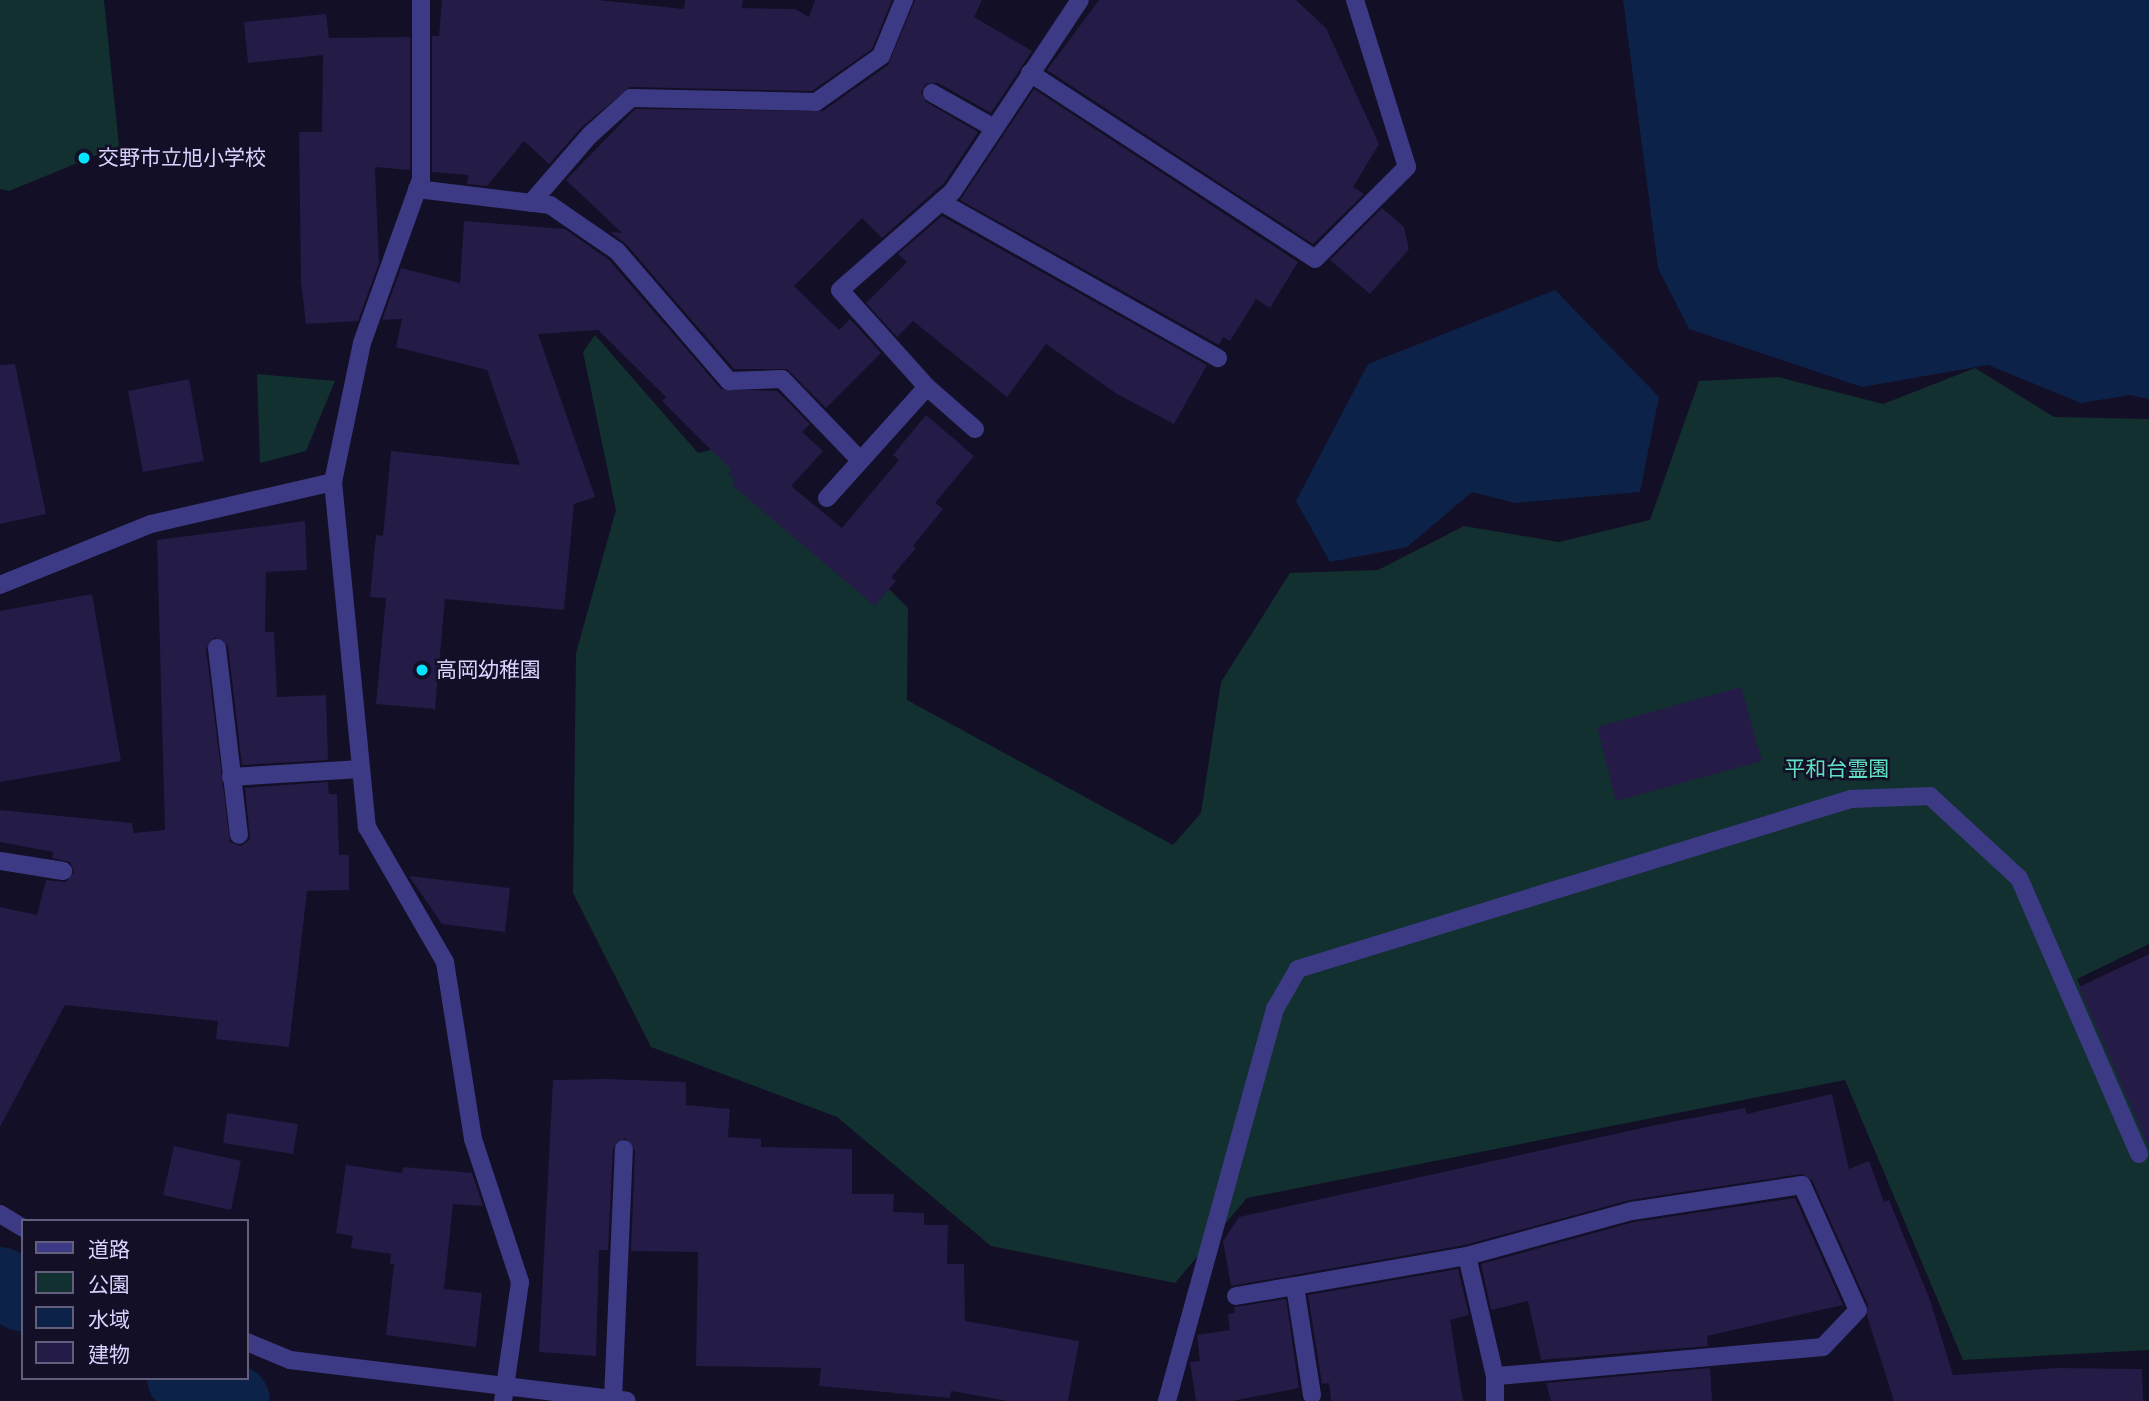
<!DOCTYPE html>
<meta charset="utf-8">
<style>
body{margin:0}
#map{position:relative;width:2149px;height:1401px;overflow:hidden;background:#130f26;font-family:Roboto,"Noto Sans JP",sans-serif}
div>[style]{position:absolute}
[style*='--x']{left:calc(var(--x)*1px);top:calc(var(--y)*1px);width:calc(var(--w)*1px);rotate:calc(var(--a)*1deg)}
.green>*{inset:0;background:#12302f}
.water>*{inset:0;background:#0c2248}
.river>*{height:72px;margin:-36px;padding:0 36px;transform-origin:36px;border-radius:36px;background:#0c2248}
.building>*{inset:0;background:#241b47}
.service>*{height:18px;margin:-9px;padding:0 9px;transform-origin:9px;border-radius:9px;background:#3d3a85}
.minor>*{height:18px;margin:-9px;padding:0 9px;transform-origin:9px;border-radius:9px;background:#3d3a85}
.tertiary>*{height:18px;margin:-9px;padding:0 9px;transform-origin:9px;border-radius:9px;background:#3d3a85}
.dots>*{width:19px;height:19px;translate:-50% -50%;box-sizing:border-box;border:4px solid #130f26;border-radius:50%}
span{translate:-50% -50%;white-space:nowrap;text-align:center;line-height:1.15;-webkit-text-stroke:5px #130f26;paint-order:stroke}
.poi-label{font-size:21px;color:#d9d4ff}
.left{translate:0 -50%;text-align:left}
.park-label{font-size:21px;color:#5fe0c0}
.legend{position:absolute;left:21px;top:1219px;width:228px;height:161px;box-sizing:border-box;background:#130f26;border:2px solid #625e7d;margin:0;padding:9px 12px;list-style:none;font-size:21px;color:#d9d4ff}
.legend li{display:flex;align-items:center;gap:14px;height:35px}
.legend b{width:35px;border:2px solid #625e7d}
</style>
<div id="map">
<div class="green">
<div style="clip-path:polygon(0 0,104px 0,119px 146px,9px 191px,0 189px)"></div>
<div style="clip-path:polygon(595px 335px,698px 453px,741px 442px,908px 608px,907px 700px,1173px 845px,1201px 813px,1221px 682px,1290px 573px,1378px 570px,1464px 526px,1559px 542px,1650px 520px,1699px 381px,1778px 377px,1883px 404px,1975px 368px,2054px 417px,2149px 419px,2149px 944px,2077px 979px,2149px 1142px,2149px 1350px,1963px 1360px,1845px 1080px,1247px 1198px,1175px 1283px,991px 1246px,837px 1117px,651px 1047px,573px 893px,576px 653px,616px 510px,583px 352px)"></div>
<div style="clip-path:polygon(257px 374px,335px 381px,306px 451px,260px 463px)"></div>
</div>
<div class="water">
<div style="clip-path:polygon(1623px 0,2149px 0,2149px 399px,2130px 395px,2081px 403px,1988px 365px,1862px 387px,1689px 329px,1658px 268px)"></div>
<div style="clip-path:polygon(1555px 290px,1659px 397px,1640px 492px,1515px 503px,1472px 492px,1407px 547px,1330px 562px,1296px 501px,1368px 364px)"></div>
</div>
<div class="river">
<div style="--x:0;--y:1283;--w:26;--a:29"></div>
<div style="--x:183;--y:1378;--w:56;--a:24.3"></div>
</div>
<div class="building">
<div style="clip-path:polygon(442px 0,598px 0,684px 9px,685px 0,743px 0,742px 8px,795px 9px,809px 17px,815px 0,892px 0,872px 49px,812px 91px,630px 87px,582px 127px,549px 164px,524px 141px,487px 186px,467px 184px,468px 175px,432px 172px,432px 36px,439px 36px)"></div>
<div style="clip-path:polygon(915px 0,982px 0,974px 17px,1032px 51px,991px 113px,938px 83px,926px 84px,921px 92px,926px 102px,978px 132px,944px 183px,882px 238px,862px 218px,794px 286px,839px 330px,850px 319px,881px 353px,826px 408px,787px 369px,734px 369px,626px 244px,610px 232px,622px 233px,566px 180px,635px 109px,823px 111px,888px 65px)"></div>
<div style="clip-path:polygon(1099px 0,1296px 0,1326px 28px,1379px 144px,1353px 187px,1364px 194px,1313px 244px,1047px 70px)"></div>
<div style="clip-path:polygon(326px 14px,329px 38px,410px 37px,410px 170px,375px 167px,379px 263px,358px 321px,306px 324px,301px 282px,299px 132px,322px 132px,323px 55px,248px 63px,244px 22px)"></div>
<div style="clip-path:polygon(1034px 89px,1298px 262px,1270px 308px,1256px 299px,1230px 341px,1223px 337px,1219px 345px,960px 200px)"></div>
<div style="clip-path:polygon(1382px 208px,1404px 227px,1409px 249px,1370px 294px,1330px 260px)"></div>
<div style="clip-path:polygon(942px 216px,1207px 365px,1174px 424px,1117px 394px,1046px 344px,1007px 397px,913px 321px,897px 337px,866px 303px,907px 262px,898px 254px)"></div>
<div style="clip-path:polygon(464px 221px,565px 229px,609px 260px,721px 389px,777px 391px,810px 424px,802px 432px,823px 451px,791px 486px,842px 528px,899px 460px,893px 455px,926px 415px,974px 456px,935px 503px,943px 509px,913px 546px,916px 548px,891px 577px,896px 581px,875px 606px,732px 485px,735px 480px,728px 474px,731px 470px,662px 401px,666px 397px,598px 330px,538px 334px,595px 497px,574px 504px,564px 610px,445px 599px,435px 709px,376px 704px,386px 598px,370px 597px,376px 535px,383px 536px,391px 451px,520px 465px,487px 370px,396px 347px,402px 319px,382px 320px,401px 268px,460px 283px)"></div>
<div style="clip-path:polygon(15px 364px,46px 514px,0 524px,0 365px)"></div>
<div style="clip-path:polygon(189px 379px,204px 461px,143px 472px,128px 391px)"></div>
<div style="clip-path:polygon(305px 521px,307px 570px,266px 572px,265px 632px,274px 632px,277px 697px,326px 695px,328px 760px,242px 765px,228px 646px,215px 637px,206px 649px,230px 842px,241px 846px,250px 839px,245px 788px,328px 782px,329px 794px,337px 794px,339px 855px,349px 855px,349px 890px,307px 891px,289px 1047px,216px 1039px,218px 1021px,65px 1005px,0 1127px,0 907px,37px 915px,46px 880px,66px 882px,74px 872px,70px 862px,52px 858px,53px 852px,0 842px,0 810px,132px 823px,134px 833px,165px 830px,157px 540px)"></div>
<div style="clip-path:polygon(92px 594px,121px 761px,0 782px,0 611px)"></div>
<div style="clip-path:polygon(1741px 687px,1762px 761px,1616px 801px,1597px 727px)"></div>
<div style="clip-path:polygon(409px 876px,510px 888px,505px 932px,442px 924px)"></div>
<div style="clip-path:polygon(2149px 954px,2149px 1148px,2079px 987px)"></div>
<div style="clip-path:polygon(606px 1079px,686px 1082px,686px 1105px,730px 1109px,728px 1137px,761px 1139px,761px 1147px,852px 1149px,852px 1194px,894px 1194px,893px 1212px,924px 1213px,924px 1225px,948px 1225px,947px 1264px,964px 1264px,965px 1321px,1079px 1341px,1068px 1401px,1008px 1401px,951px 1391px,950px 1398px,819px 1386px,821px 1368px,696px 1366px,698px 1252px,631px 1251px,635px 1150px,625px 1138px,613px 1148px,608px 1250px,599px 1250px,596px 1356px,539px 1352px,553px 1080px)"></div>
<div style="clip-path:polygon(1832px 1094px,1849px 1169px,1869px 1161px,1884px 1202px,1889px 1200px,1930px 1300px,1953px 1375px,2059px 1368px,2142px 1369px,2143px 1401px,1894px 1401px,1867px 1316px,1868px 1305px,1812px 1180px,1801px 1174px,1630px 1200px,1465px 1245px,1231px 1286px,1223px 1241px,1239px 1217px,1656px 1125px,1745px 1108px,1747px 1114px)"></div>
<div style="clip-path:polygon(227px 1113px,298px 1124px,293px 1154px,223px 1143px)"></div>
<div style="clip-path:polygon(174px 1146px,241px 1161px,231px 1210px,163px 1195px)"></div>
<div style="clip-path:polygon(346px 1165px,402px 1173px,403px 1167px,472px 1173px,483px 1206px,453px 1204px,444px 1289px,482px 1293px,476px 1347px,386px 1335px,394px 1264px,390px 1264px,391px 1254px,351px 1248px,353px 1236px,336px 1233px)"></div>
<div style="clip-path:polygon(1795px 1198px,1843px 1305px,1707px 1336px,1708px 1346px,1541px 1360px,1528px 1301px,1491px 1310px,1481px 1264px,1634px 1222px)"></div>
<div style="clip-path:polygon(1458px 1269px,1469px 1315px,1450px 1320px,1463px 1401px,1331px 1401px,1329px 1383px,1322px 1384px,1308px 1295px)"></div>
<div style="clip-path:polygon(1286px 1299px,1299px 1388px,1232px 1401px,1196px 1401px,1190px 1362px,1200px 1361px,1197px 1335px,1230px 1330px,1228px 1314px,1235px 1313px,1234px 1307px)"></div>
<div style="clip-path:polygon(1710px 1368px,1712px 1401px,1551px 1401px,1546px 1383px)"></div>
</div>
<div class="service">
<div style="--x:932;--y:93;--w:71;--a:29.4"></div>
<div style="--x:217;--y:648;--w:188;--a:83.3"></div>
<div style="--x:231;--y:777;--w:130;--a:-3.5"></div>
<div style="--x:1851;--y:799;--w:79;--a:-2.2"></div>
<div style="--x:1930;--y:796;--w:121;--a:42.7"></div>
<div style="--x:2019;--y:878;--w:301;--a:66.5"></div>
<div style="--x:0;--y:861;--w:64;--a:9"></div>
<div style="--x:1236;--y:1296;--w:60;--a:-9.6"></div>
<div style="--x:613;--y:1399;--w:250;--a:-87.5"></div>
</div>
<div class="minor">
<div style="--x:421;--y:0;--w:179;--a:90"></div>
<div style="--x:421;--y:179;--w:174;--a:109.8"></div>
<div style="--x:362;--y:343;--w:142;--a:101.8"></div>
<div style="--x:333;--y:482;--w:347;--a:84.4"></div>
<div style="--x:367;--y:827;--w:156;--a:60"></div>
<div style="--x:445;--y:962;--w:179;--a:81"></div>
<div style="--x:473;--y:1139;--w:151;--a:71.8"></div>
<div style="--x:520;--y:1282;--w:120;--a:98.1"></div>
<div style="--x:1030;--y:73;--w:340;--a:33.1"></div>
<div style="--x:1315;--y:259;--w:130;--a:-45"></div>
<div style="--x:1407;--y:167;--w:175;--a:-107.3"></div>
<div style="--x:417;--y:189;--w:134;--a:6.9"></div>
<div style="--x:550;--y:205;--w:81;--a:34.5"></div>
<div style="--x:617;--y:251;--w:172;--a:49.3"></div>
<div style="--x:729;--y:381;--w:53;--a:-2.2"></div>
<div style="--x:782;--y:379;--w:111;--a:46.1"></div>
<div style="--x:941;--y:202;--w:318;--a:29.4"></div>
<div style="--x:531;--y:203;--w:90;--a:-49.1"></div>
<div style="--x:590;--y:135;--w:55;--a:-42.1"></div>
<div style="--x:631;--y:98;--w:185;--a:1.2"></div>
<div style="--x:816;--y:102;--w:80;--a:-35.3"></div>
<div style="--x:881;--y:56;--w:61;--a:-67.7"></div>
<div style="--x:975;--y:429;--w:64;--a:-138.8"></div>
<div style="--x:927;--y:387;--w:130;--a:-131.9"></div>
<div style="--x:840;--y:290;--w:150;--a:-41.2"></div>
<div style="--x:953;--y:191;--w:229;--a:-56.4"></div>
<div style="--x:827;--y:498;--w:149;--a:-48"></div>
<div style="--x:0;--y:585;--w:163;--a:-22"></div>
<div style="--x:151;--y:524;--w:187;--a:-13"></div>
<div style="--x:1467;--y:1256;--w:171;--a:-15.3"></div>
<div style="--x:1632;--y:1211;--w:172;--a:-8.7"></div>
<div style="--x:1802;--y:1185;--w:137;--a:65.9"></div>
<div style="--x:1858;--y:1310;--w:51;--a:133.4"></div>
<div style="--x:1823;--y:1347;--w:329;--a:174.9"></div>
<div style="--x:1312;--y:1395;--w:110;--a:-98.9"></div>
<div style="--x:1295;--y:1286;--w:175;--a:-9.9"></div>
<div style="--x:1467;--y:1256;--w:123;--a:76.9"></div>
<div style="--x:1495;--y:1376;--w:25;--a:90"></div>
<div style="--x:1167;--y:1401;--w:407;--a:-74.6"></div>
<div style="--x:1275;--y:1009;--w:46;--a:-60.1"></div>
<div style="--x:1298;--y:969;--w:579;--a:-17.09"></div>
</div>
<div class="tertiary">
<div style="--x:0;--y:1214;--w:27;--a:31"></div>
<div style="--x:247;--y:1342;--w:47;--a:22.7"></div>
<div style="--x:290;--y:1360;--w:339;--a:6.9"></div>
</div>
<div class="dots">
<div style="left:84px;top:158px;background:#00e5ff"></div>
<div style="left:422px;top:670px;background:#00e5ff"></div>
</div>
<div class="poi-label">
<span class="left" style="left:98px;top:158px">交野市立旭小学校</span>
<span class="left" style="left:436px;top:670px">高岡幼稚園</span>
</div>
<div class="park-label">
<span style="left:1837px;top:769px">平和台霊園</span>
</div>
<ul class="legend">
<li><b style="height:9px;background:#3d3a85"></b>道路</li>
<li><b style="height:19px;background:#12302f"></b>公園</li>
<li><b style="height:19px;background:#0c2248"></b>水域</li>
<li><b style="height:19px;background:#241b47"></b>建物</li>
</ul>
</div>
